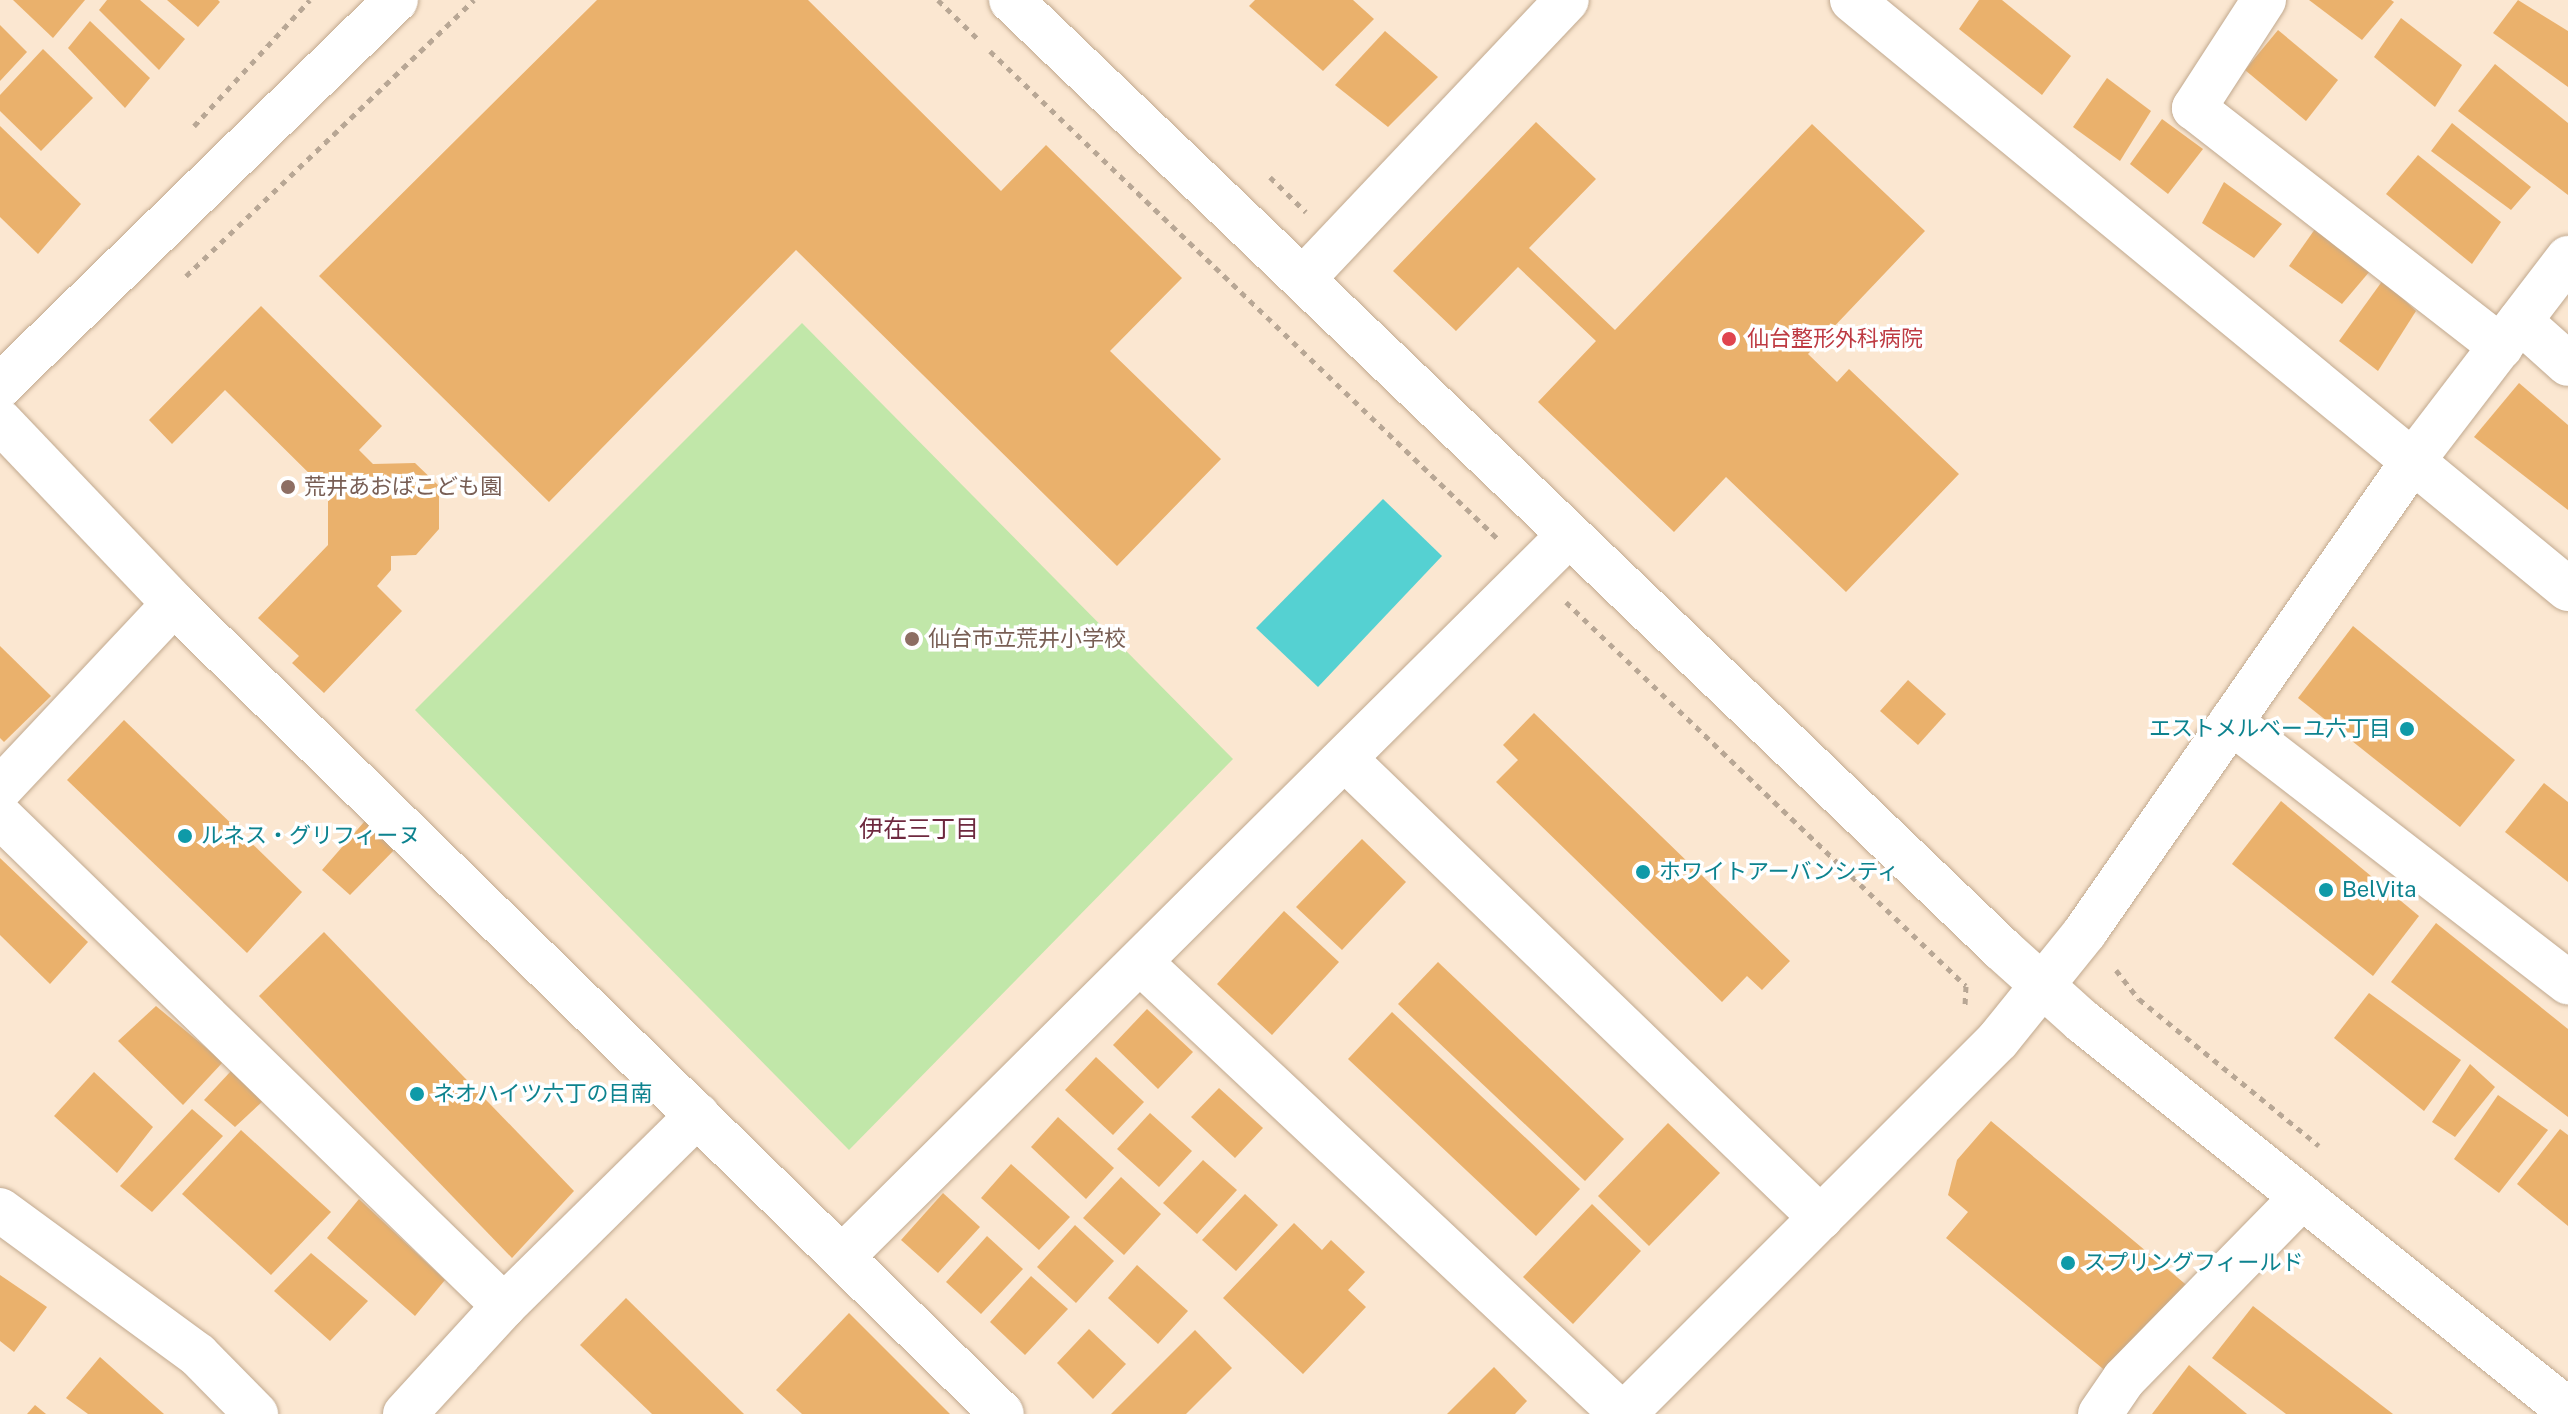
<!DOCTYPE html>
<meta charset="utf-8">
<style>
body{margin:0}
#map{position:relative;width:2568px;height:1414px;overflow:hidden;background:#fbe7d1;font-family:"Public Sans","Noto Sans JP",sans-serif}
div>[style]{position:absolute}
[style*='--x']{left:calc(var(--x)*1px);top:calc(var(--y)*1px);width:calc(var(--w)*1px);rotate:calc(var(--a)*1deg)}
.green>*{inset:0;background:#c1e7a9}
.water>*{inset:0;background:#55d1d2}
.building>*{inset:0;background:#eab16c}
.path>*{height:5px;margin-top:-2.5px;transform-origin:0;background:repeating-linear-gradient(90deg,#b8a795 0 6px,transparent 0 12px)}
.roads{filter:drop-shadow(0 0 2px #c1a98f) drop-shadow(0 0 2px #c1a98f)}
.street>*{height:44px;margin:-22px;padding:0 22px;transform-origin:22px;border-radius:22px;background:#fff}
.secondary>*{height:44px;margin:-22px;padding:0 22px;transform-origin:22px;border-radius:22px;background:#fff}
.dots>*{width:22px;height:22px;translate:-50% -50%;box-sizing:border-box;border:4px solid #fff;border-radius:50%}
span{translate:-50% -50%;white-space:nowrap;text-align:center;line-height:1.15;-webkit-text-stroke:7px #fff;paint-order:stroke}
.health-label{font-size:22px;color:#be3a42}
.left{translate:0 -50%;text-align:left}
.education-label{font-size:22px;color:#785e54}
.culture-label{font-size:22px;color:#0d838f}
.right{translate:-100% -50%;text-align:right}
.neighbourhood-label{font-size:24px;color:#6e293f}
</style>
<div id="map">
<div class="green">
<div style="clip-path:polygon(802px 323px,1233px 759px,849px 1150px,415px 710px)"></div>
</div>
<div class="water">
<div style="clip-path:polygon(1383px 499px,1442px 556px,1318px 687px,1256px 628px)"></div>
</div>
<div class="building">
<div style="clip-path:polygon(13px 0,85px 0,53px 38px)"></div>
<div style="clip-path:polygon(107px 0,140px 0,185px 39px,159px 70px,99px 10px)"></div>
<div style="clip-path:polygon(167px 0,218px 0,220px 2px,198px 27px)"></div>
<div style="clip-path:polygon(597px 0,808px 0,1001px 191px,1046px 145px,1182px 278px,1110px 351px,1221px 459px,1117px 566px,796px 250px,549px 502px,319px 276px)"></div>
<div style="clip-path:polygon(1255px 0,1353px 0,1374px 19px,1323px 71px,1249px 6px)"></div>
<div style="clip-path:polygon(1979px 0,2002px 0,2071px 56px,2042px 95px,1959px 29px)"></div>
<div style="clip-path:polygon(2309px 0,2391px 0,2394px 2px,2362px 40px)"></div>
<div style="clip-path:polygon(2518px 0,2568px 31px,2568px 87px,2493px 33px)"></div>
<div style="clip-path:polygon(2401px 18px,2462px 65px,2435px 107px,2374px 57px)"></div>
<div style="clip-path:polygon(90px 21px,150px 78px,125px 108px,68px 48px)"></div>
<div style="clip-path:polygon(0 25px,27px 52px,0 81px)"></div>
<div style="clip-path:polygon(2278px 30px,2338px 80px,2306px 121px,2245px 70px)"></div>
<div style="clip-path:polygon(1385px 31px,1438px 77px,1388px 127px,1335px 85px)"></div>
<div style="clip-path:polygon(43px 49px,93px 98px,41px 151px,0 111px,0 95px)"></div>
<div style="clip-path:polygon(2495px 64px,2568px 123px,2568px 195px,2458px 111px)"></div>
<div style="clip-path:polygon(2107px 78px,2151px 111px,2120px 161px,2073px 127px)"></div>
<div style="clip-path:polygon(2162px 119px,2203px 149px,2168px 194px,2130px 164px)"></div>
<div style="clip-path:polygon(1536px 122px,1596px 179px,1529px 248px,1615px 330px,1812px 124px,1925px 231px,1808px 354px,1837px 382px,1849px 369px,1959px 474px,1846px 592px,1726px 477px,1674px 532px,1538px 402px,1596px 341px,1518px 267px,1456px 331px,1393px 271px)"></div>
<div style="clip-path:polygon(2452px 123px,2531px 187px,2511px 210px,2431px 151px)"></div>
<div style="clip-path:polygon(0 126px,81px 204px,38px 254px,0 217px)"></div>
<div style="clip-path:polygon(2418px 155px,2501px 222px,2472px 264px,2386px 194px)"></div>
<div style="clip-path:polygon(2224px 182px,2282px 224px,2254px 258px,2202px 223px)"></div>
<div style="clip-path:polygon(2315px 229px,2370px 271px,2342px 304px,2289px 266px)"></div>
<div style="clip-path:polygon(2383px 280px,2416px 311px,2378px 371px,2339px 341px)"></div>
<div style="clip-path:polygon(261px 306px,382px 426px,359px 450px,373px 464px,415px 463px,439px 486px,439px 529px,416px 555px,391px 556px,391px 570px,377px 586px,402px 611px,324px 693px,292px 663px,299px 656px,258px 618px,328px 545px,328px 492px,225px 390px,172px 444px,149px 420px)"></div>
<div style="clip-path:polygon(2519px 383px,2568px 425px,2568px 510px,2474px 437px)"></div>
<div style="clip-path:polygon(2353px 626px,2515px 760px,2460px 827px,2298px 698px)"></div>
<div style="clip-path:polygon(0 646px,51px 696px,4px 742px,0 738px)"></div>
<div style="clip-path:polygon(1908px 680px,1946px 714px,1918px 745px,1880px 711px)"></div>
<div style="clip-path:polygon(1534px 713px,1790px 961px,1762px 990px,1747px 976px,1722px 1002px,1496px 782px,1518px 760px,1503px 745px)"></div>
<div style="clip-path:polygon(124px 720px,302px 892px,247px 953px,67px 780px)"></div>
<div style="clip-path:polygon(2544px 783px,2568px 802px,2568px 882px,2505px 832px)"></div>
<div style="clip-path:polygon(2281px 801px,2419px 916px,2373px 976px,2232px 864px)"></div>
<div style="clip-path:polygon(371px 814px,401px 843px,350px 895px,322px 870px)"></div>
<div style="clip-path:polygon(1362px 839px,1406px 882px,1342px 950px,1296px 907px)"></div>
<div style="clip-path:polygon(0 858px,88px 942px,50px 984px,0 935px)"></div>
<div style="clip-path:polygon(1284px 911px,1339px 962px,1272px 1035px,1217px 984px)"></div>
<div style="clip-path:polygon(2436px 923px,2568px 1029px,2568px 1117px,2391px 982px)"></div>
<div style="clip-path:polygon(324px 932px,574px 1191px,512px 1258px,259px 996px)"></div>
<div style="clip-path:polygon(1438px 962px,1624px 1139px,1585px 1181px,1398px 1004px)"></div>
<div style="clip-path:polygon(2369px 993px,2461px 1060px,2424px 1111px,2334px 1038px)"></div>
<div style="clip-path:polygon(156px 1006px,223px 1062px,183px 1105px,118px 1041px)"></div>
<div style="clip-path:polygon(1147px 1009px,1193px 1052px,1158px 1089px,1113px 1045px)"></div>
<div style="clip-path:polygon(1392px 1012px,1580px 1189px,1536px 1236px,1348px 1059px)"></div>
<div style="clip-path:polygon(1096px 1057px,1144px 1102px,1113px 1135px,1065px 1090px)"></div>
<div style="clip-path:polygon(2470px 1064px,2495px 1087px,2455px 1137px,2432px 1122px)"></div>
<div style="clip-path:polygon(231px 1071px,264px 1100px,235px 1127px,204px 1100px)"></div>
<div style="clip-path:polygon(94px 1072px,153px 1127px,117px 1173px,54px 1116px)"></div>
<div style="clip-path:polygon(1219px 1088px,1263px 1128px,1235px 1158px,1191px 1117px)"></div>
<div style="clip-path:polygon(2498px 1095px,2548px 1130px,2499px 1193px,2454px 1159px)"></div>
<div style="clip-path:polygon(192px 1109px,223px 1136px,152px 1212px,120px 1186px)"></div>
<div style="clip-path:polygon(1150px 1113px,1192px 1151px,1159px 1187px,1117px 1149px)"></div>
<div style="clip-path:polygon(1058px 1117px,1114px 1168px,1086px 1199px,1031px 1147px)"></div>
<div style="clip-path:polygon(1991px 1121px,2190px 1288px,2114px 1378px,1946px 1238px,1968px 1212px,1948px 1195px,1957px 1160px)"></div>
<div style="clip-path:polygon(1668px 1123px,1720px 1173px,1649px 1246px,1598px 1196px)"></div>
<div style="clip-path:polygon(2560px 1129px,2568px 1135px,2568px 1226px,2517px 1184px)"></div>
<div style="clip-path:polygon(241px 1130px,331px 1212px,271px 1275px,182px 1194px)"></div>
<div style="clip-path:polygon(1203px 1160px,1237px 1190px,1197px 1234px,1163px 1203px)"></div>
<div style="clip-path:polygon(1011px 1164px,1070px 1217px,1039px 1250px,981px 1198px)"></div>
<div style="clip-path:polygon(1121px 1177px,1161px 1214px,1124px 1255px,1083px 1218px)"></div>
<div style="clip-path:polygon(943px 1193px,980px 1227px,938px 1273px,901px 1240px)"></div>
<div style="clip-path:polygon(1245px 1194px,1278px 1225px,1236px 1271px,1202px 1240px)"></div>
<div style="clip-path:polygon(359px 1199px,445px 1280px,415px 1316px,327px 1238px)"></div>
<div style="clip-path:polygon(1592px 1204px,1641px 1251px,1573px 1324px,1523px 1277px)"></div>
<div style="clip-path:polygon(1294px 1223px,1322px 1250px,1331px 1240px,1365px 1272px,1348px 1290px,1366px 1307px,1303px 1374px,1223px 1298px)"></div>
<div style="clip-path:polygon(1075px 1225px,1114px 1261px,1076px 1303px,1037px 1267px)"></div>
<div style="clip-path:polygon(987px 1236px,1023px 1269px,981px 1314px,946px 1282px)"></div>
<div style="clip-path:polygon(311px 1253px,368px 1301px,330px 1341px,274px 1291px)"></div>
<div style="clip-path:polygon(1137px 1265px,1188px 1311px,1158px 1344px,1108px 1298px)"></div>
<div style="clip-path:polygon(0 1275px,47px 1307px,14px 1352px,0 1341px)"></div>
<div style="clip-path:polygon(1031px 1276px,1068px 1309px,1025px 1355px,990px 1322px)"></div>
<div style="clip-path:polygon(626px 1298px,744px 1414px,652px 1414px,580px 1345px)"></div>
<div style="clip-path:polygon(2253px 1306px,2393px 1414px,2286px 1414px,2212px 1358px)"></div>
<div style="clip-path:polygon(849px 1313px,950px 1414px,802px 1414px,776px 1390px)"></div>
<div style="clip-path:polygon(1089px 1329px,1126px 1364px,1093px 1399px,1057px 1363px)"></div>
<div style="clip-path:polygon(1195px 1330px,1232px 1368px,1186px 1414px,1111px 1414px)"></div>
<div style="clip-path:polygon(100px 1357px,164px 1414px,88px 1414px,66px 1398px)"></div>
<div style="clip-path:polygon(2189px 1365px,2247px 1414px,2152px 1414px)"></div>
<div style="clip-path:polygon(1494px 1367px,1527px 1401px,1515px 1414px,1447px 1414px)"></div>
<div style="clip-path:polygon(35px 1405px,46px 1414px,27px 1414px)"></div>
</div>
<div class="path">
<div style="--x:938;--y:0;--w:59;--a:44.3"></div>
<div style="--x:990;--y:51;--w:706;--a:43.85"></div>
<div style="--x:194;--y:126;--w:171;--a:-47.4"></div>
<div style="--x:1270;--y:177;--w:50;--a:44.2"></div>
<div style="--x:186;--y:276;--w:399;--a:-43.8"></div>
<div style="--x:1566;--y:602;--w:554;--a:43.83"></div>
<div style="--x:1966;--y:986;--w:20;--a:93"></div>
<div style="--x:2116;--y:970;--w:37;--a:52"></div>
<div style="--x:2139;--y:999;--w:232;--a:39.2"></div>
</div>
<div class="roads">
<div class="street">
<div style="--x:1852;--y:0;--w:927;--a:39.44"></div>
<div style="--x:2264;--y:0;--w:129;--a:122.9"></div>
<div style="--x:2194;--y:108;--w:389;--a:37.9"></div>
<div style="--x:1303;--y:279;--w:384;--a:-46.6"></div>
<div style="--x:2520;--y:321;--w:64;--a:41.9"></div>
<div style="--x:0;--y:421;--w:253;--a:46.4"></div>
<div style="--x:174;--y:604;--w:1158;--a:44.37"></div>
<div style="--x:2231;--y:722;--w:426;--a:37.7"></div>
<div style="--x:1345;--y:759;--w:661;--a:43.96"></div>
<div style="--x:0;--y:789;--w:254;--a:-46.8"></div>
<div style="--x:0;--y:816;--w:703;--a:44.19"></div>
<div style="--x:1141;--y:963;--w:659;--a:43.16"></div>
<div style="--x:0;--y:1210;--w:245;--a:36.2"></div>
<div style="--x:198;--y:1355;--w:83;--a:45.5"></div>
<div style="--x:844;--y:1255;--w:1020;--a:-44.8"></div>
<div style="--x:405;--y:1414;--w:147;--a:-47.5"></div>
<div style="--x:504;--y:1306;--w:272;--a:-44.6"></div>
<div style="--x:1624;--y:1414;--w:529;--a:-45"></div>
<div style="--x:1998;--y:1040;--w:139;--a:-51.1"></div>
<div style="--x:2085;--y:932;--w:573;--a:-55.17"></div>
<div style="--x:2412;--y:462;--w:257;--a:-52.6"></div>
<div style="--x:2100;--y:1414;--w:42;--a:-55.6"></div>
<div style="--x:2124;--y:1379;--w:253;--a:-45.6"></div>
</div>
<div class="secondary">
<div style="--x:1011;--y:0;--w:1372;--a:43.76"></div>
<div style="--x:2002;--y:949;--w:108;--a:42"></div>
<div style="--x:2082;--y:1021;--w:623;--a:38.67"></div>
<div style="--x:0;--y:386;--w:553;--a:-44.27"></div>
</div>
</div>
<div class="dots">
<div style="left:1729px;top:339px;background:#e0444e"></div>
<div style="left:288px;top:487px;background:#8d6e63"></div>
<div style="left:912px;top:639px;background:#8d6e63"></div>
<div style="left:2407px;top:729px;background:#0f9aa8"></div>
<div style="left:185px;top:836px;background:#0f9aa8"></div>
<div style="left:1643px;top:872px;background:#0f9aa8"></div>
<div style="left:2326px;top:890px;background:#0f9aa8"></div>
<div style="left:417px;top:1094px;background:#0f9aa8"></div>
<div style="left:2068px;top:1263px;background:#0f9aa8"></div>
</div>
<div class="health-label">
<span class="left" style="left:1747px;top:339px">仙台整形外科病院</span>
</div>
<div class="education-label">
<span class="left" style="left:304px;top:487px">荒井あおばこども園</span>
<span class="left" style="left:928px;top:639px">仙台市立荒井小学校</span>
</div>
<div class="culture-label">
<span class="right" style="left:2391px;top:729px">エストメルベーユ六丁目</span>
<span class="left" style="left:201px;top:836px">ルネス・グリフィーヌ</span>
<span class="left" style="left:1659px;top:872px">ホワイトアーバンシティ</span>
<span class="left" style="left:2342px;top:890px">BelVita</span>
<span class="left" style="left:433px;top:1094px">ネオハイツ六丁の目南</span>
<span class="left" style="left:2084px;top:1263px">スプリングフィールド</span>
</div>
<div class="neighbourhood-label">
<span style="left:919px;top:829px">伊在三丁目</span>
</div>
</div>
